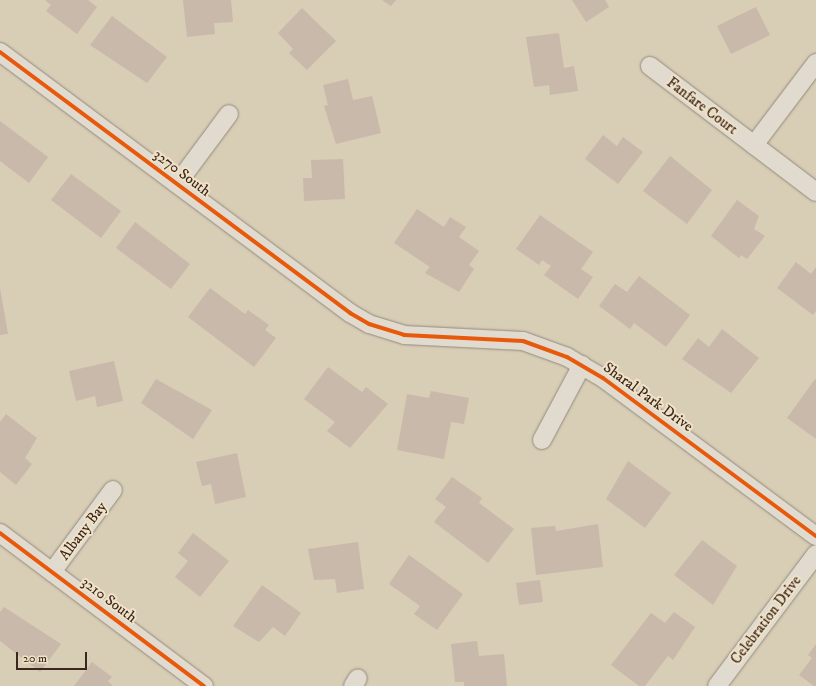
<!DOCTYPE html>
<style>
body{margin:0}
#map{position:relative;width:816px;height:686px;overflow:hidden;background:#d8cdb5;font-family:"IM FELL DW Pica",serif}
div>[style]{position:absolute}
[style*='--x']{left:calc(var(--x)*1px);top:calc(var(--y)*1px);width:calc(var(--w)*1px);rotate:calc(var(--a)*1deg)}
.building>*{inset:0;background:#c9b9aa}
.roads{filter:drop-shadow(0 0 1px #938a7c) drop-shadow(0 0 1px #938a7c)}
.minor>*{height:18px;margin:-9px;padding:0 9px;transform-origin:9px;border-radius:9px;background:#e0dbce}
.cycleway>*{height:4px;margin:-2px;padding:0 2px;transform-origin:2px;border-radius:2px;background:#e8590c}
span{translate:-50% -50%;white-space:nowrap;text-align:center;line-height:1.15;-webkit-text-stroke:4px #efe2c6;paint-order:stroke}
.street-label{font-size:15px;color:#3c261f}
.scale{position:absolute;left:16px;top:652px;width:71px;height:18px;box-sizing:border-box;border:2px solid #3c261f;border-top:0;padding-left:5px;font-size:12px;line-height:14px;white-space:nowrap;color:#3c261f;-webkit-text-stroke:3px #efe2c6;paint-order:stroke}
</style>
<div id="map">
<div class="building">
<div style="clip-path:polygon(45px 0,88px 0,97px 7px,77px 34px,46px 11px,51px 5px)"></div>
<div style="clip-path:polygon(183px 0,231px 0,233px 22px,214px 23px,215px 34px,187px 37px)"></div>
<div style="clip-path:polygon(382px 0,396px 0,391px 6px)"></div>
<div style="clip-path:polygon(572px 0,605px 0,609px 7px,586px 22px)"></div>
<div style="clip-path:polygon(756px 7px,770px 35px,731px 54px,717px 26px)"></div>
<div style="clip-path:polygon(302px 8px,336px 41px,307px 70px,289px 53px,293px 49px,278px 33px)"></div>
<div style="clip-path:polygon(112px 16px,167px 57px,147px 83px,90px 45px)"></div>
<div style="clip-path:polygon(559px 33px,564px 68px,574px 66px,578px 91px,550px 95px,549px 85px,534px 87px,526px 37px)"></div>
<div style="clip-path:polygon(348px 79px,353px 100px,372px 96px,381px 133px,336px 144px,324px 106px,328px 105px,323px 85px)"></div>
<div style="clip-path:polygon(0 121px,48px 157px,29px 183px,0 161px)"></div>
<div style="clip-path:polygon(603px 135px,617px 146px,623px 137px,643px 152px,618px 184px,585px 159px)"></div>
<div style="clip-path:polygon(670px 156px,712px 190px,687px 224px,643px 191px)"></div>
<div style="clip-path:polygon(343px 159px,345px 199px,304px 201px,303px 178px,312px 178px,311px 160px)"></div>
<div style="clip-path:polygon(71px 174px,121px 211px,101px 238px,51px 200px)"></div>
<div style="clip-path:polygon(737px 200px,759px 216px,754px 229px,765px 236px,747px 259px,741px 255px,739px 258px,711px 236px)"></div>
<div style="clip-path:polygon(417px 209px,444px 227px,450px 217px,466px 227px,459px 237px,479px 251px,469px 265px,474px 269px,459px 292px,425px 273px,430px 267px,394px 243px)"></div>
<div style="clip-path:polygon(540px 215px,593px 252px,581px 269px,593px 277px,578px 299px,544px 275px,551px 266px,542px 260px,539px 265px,516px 249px)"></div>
<div style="clip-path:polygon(135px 222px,190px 264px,171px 289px,116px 248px)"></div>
<div style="clip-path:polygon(796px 262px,811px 274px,816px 267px,816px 311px,813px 315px,777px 288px)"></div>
<div style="clip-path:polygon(639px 276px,690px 315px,666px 347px,634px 323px,630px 329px,599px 306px,615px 284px,627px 292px)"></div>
<div style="clip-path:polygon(0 288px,8px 334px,0 335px)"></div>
<div style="clip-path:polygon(210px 288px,245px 314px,248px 310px,269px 325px,265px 330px,276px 338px,254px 367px,188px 317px)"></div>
<div style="clip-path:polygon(722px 329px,759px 358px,731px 393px,682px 359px,698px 338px,709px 347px)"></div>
<div style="clip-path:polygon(114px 361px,123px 401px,97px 407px,95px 396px,76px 401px,69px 371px)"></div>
<div style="clip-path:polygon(328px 367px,362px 392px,366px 387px,388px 404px,350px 448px,327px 431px,335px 422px,304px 399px)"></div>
<div style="clip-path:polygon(156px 379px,212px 410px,193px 439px,141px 403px)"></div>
<div style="clip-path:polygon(815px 379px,816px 380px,816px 439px,787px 418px)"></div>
<div style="clip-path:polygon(431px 391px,469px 398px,464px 424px,451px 422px,444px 459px,397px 450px,407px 394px,429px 398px)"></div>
<div style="clip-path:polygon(6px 414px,37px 438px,25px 458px,32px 464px,16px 485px,0 472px,0 422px)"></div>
<div style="clip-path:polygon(237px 453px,246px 497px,215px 504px,211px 484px,202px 486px,196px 462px)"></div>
<div style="clip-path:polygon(628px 461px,671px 493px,645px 528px,606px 499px)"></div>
<div style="clip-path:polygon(452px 477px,482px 498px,479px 503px,514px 529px,488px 563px,434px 522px,446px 507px,435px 499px)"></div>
<div style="clip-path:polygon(598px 524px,603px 567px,536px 575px,531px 528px,555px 526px,556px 531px)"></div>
<div style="clip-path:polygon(193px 533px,229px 561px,200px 597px,175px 577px,188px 561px,178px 553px)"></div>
<div style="clip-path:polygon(702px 540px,737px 566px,713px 605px,674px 575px)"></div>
<div style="clip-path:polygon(358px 542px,364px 589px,337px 593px,335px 579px,314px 580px,308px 549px)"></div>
<div style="clip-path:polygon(409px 555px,463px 594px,437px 630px,414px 614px,420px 606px,389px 584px)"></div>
<div style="clip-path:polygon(540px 580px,543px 602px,519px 605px,516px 583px)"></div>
<div style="clip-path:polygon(262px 585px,301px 613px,285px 636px,273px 627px,259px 642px,233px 626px)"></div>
<div style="clip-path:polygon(4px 607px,61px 644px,40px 672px,0 641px,0 612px)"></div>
<div style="clip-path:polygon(674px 612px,695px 627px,673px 660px,668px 656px,645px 686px,639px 686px,611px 665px,651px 613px,665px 623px)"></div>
<div style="clip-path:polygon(477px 641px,479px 656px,504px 654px,507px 686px,464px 686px,464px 682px,455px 682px,451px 644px)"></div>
<div style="clip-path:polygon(816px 644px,816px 686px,814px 686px,799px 675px,812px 658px,808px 655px)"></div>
<div style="clip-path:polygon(92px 662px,112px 677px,108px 681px,113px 686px,74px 686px)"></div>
</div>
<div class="roads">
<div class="minor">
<div style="--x:0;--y:52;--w:437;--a:36.7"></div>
<div style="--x:350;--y:313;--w:22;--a:30"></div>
<div style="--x:369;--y:324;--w:37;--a:17"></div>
<div style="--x:404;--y:335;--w:119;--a:2.9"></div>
<div style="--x:523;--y:341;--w:47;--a:20"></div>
<div style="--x:567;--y:357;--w:42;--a:30.3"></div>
<div style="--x:603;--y:378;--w:265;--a:36.6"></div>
<div style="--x:650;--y:66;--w:208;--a:37.2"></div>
<div style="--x:754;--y:145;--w:103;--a:-52.9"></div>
<div style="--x:177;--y:184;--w:87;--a:-53.4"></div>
<div style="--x:542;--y:440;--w:85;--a:-61.9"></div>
<div style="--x:0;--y:533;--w:255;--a:36.9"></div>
<div style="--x:52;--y:572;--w:102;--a:-53.4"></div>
<div style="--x:353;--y:686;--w:9;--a:-58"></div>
<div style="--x:717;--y:686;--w:165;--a:-53.1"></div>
</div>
</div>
<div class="cycleway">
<div style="--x:0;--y:52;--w:437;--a:36.7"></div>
<div style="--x:350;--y:313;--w:22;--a:30"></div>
<div style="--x:369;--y:324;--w:37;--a:17"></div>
<div style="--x:404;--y:335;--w:119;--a:2.9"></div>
<div style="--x:523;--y:341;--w:47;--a:20"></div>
<div style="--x:567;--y:357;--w:42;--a:30.3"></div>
<div style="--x:603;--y:378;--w:265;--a:36.6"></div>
<div style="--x:0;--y:533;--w:255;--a:36.9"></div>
</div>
<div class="street-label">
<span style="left:702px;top:106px;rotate:37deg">Fanfare Court</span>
<span style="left:182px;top:173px;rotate:37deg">3270 South</span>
<span style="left:648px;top:397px;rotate:36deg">Sharal Park Drive</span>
<span style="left:83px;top:531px;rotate:-53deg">Albany Bay</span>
<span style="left:109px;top:600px;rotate:37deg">3210 South</span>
<span style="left:766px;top:620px;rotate:-53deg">Celebration Drive</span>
</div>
<div class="scale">20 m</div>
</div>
